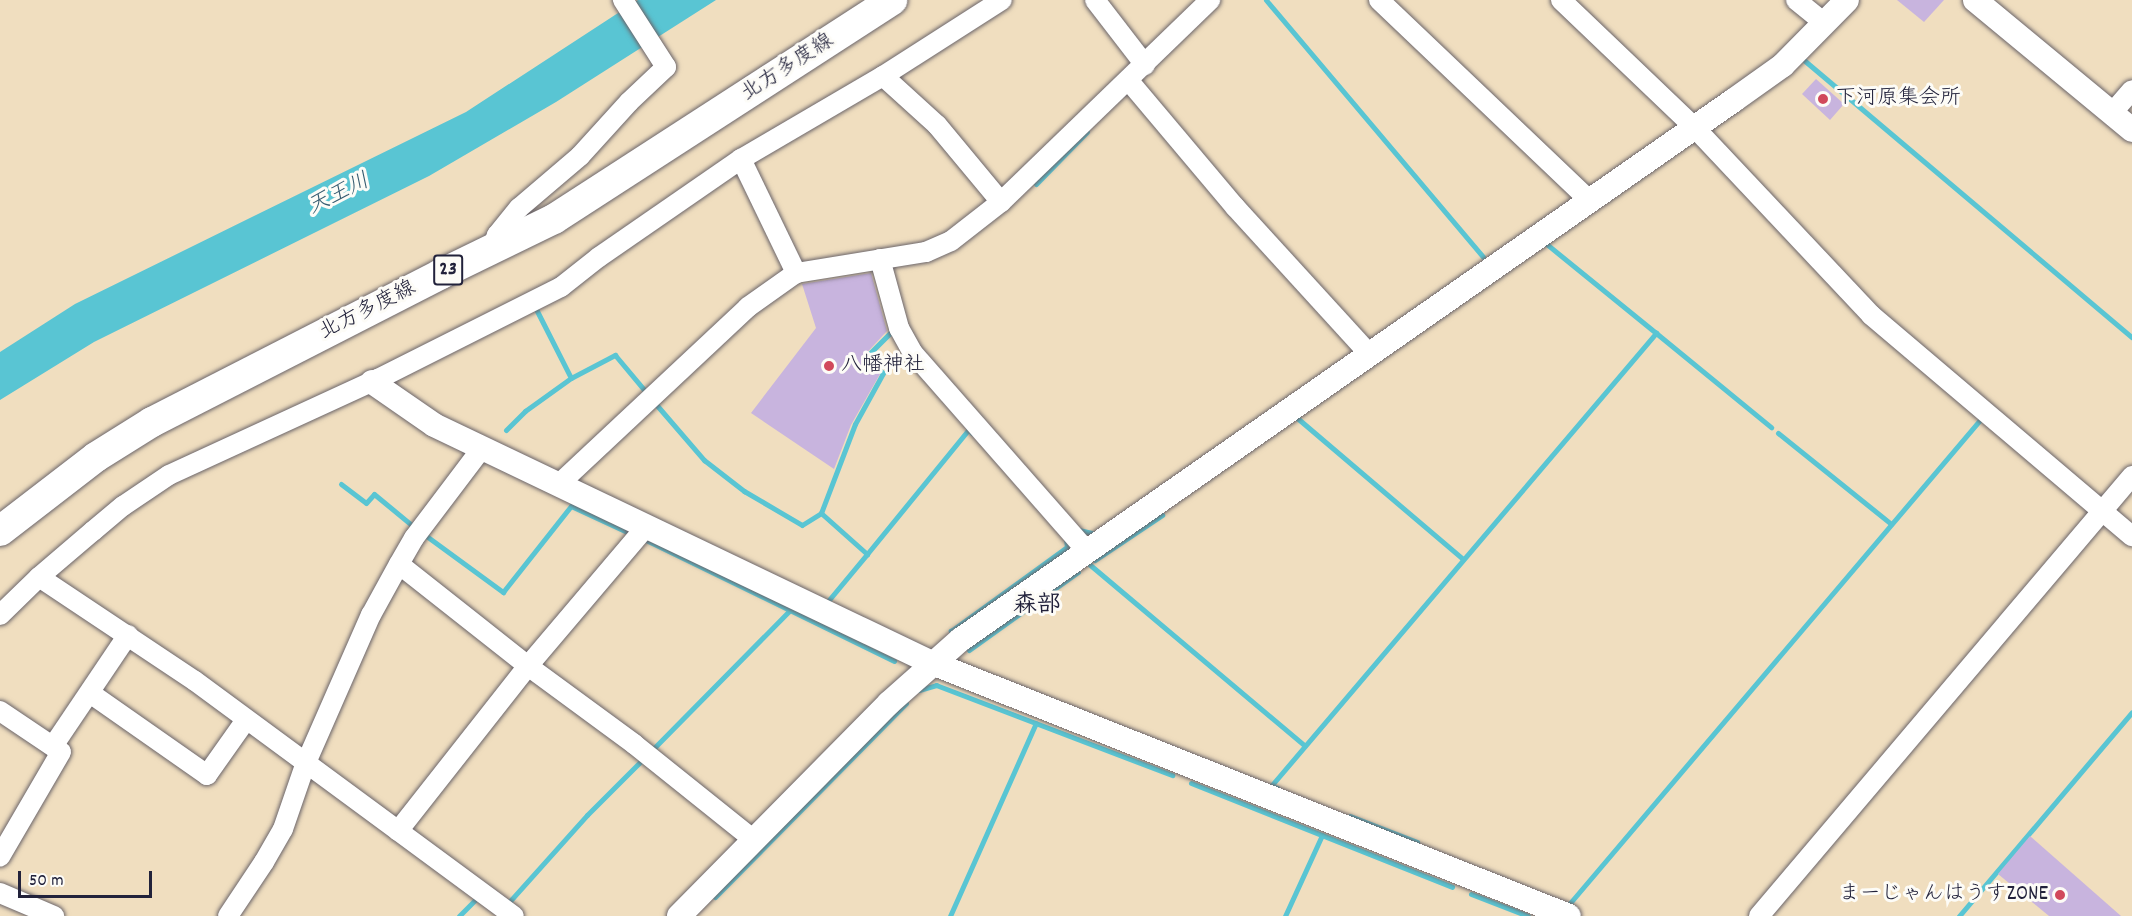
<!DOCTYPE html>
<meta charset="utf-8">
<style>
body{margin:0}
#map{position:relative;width:2132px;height:916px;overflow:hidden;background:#f0debf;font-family:Dekko,"Klee One",sans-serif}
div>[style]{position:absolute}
.water>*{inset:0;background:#59c5d3}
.stream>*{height:5px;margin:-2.5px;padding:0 2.5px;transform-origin:2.5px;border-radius:2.5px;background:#59c5d3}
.building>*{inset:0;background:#c8b4de}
.roads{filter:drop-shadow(0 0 2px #6a6469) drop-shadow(0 0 2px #6a6469)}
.minor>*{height:20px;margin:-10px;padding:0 10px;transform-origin:10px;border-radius:10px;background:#fff}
.tertiary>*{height:24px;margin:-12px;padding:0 12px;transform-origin:12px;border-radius:12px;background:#fff}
.primary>*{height:30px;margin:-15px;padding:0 15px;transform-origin:15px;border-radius:15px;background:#fff}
.dots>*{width:16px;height:16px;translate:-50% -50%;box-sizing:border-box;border:3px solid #fdfcf7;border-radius:50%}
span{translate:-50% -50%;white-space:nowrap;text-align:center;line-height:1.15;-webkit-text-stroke:6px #fdfcf7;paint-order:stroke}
.shield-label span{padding:2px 4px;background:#fdfcf7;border:2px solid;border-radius:4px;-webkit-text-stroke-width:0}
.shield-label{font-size:20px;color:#22223b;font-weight:700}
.street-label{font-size:21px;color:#22223b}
.poi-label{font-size:21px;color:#22223b}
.left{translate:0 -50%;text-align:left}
.right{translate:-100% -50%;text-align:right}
.water-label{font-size:22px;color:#355b70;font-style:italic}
.quarter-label{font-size:24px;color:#22223b;font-weight:700}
.scale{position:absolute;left:18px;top:871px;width:134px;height:27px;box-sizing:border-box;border:3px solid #22223b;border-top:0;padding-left:8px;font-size:18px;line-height:21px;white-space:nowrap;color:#22223b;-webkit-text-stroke:4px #fdfcf7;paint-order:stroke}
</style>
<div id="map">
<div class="water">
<div style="clip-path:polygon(638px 0,716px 0,556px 102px,429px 176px,94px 342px,0 400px,0 352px,75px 304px,466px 112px)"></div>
</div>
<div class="stream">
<div style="left:1266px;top:0;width:336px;rotate:49.8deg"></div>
<div style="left:1805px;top:61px;width:428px;rotate:40.2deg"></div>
<div style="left:1036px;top:184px;width:73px;rotate:-45.6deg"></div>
<div style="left:537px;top:311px;width:75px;rotate:63.1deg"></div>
<div style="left:1656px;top:333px;width:149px;rotate:39.3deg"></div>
<div style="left:654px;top:402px;width:77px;rotate:49.2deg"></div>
<div style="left:704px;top:460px;width:51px;rotate:37.8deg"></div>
<div style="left:744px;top:491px;width:67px;rotate:30.4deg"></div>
<div style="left:802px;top:525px;width:22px;rotate:-32deg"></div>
<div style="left:821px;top:513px;width:62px;rotate:41.7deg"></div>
<div style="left:867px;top:554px;width:161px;rotate:-50.8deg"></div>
<div style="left:969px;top:429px;width:5px;rotate:53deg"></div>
<div style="left:1296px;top:417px;width:219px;rotate:40.4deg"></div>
<div style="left:506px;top:430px;width:27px;rotate:-45deg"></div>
<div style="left:525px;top:411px;width:57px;rotate:-35.7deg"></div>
<div style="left:571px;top:378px;width:50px;rotate:-27.6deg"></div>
<div style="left:615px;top:355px;width:48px;rotate:50deg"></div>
<div style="left:1778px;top:433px;width:145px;rotate:38.8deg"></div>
<div style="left:341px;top:484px;width:31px;rotate:37deg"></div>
<div style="left:366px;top:503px;width:12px;rotate:-48deg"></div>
<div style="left:374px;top:494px;width:52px;rotate:39.5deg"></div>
<div style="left:821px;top:513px;width:95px;rotate:-69.1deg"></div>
<div style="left:855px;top:424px;width:58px;rotate:-61.2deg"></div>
<div style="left:883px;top:373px;width:23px;rotate:-140deg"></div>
<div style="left:865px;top:358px;width:38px;rotate:-45deg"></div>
<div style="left:1079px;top:530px;width:13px;rotate:13deg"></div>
<div style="left:425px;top:535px;width:97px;rotate:36.2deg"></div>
<div style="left:503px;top:592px;width:110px;rotate:-51.7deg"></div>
<div style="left:571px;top:506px;width:60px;rotate:24.8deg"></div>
<div style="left:646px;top:540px;width:276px;rotate:26deg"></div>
<div style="left:1095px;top:560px;width:81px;rotate:-33.9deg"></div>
<div style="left:1089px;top:564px;width:282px;rotate:40.1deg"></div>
<div style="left:828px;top:601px;width:61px;rotate:-50.3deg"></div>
<div style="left:953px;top:634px;width:4px;rotate:-124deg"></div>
<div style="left:951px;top:631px;width:143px;rotate:-35.9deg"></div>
<div style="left:1067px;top:547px;width:8px;rotate:-97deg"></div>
<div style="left:969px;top:650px;width:134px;rotate:-35.6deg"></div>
<div style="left:919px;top:690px;width:18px;rotate:-16deg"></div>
<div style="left:936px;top:685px;width:253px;rotate:20.9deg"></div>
<div style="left:651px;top:751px;width:197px;rotate:-45.4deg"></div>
<div style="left:1191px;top:783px;width:281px;rotate:21.7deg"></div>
<div style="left:1277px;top:788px;width:6px;rotate:-162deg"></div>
<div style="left:1271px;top:786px;width:595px;rotate:-49.64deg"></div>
<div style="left:1656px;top:333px;width:144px;rotate:-140.9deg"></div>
<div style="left:1544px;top:242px;width:2px;rotate:-27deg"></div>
<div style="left:1350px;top:816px;width:72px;rotate:21.2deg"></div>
<div style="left:1471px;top:894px;width:61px;rotate:21.1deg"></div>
<div style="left:715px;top:897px;width:272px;rotate:-45.4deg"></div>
<div style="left:509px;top:902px;width:117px;rotate:-48.1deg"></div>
<div style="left:587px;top:815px;width:81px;rotate:-45deg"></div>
<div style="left:1570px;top:903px;width:632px;rotate:-49.68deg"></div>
<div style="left:459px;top:916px;width:25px;rotate:-45deg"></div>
<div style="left:477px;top:898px;width:4px;rotate:34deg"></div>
<div style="left:950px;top:916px;width:211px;rotate:-66deg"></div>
<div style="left:1285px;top:916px;width:89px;rotate:-65.4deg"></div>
<div style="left:1959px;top:916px;width:267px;rotate:-49.7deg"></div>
</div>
<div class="building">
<div style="clip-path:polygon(1897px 0,1944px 0,1924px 22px)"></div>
<div style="clip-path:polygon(1816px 79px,1844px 104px,1830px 120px,1802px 94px)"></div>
<div style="clip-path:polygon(871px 273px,887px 331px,861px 359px,880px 374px,851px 425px,834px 469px,751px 413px,816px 328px,802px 284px)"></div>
<div style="clip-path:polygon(2030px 836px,2121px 916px,2049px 916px,1998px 874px)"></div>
</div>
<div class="roads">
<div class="minor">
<div style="left:1095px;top:0;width:82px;rotate:52.4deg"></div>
<div style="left:1379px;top:0;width:289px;rotate:43.6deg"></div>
<div style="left:1561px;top:0;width:185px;rotate:43.7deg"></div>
<div style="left:1695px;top:128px;width:257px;rotate:46.7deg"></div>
<div style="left:1871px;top:315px;width:342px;rotate:40.3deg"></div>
<div style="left:1796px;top:0;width:36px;rotate:39deg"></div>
<div style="left:883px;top:76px;width:73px;rotate:42.2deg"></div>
<div style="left:937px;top:125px;width:100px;rotate:50.3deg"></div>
<div style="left:1129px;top:81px;width:165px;rotate:49.9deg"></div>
<div style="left:1235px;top:207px;width:199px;rotate:47.6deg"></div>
<div style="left:2112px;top:113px;width:30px;rotate:-49deg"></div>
<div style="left:741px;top:159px;width:127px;rotate:64.2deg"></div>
<div style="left:492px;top:248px;width:14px;rotate:-69deg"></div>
<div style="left:497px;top:235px;width:35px;rotate:-51deg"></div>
<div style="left:519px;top:208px;width:80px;rotate:-40.4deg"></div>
<div style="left:580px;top:156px;width:73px;rotate:-47.8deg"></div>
<div style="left:629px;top:102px;width:51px;rotate:-43.4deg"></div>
<div style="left:666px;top:67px;width:80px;rotate:-122.7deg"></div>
<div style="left:880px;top:259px;width:72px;rotate:74.6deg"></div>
<div style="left:899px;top:328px;width:29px;rotate:61deg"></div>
<div style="left:913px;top:353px;width:265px;rotate:48.7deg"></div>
<div style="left:558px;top:485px;width:260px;rotate:-43.1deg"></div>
<div style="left:748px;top:307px;width:59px;rotate:-35.3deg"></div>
<div style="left:796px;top:273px;width:132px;rotate:-9.2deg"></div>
<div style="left:926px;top:252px;width:27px;rotate:-24deg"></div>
<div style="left:951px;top:241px;width:63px;rotate:-38deg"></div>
<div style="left:1001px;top:202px;width:291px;rotate:-44deg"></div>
<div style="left:645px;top:528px;width:181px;rotate:130.3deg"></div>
<div style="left:528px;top:666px;width:132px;rotate:36.3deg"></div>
<div style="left:634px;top:744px;width:154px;rotate:38.7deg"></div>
<div style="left:39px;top:577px;width:187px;rotate:33.7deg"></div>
<div style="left:195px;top:681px;width:396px;rotate:36.4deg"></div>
<div style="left:0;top:615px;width:54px;rotate:-44.3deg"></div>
<div style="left:39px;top:577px;width:71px;rotate:-40.4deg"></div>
<div style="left:93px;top:531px;width:39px;rotate:-40deg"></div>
<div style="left:123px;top:506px;width:55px;rotate:-34deg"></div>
<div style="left:169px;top:475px;width:230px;rotate:-24.7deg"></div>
<div style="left:378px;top:379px;width:205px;rotate:-26.7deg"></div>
<div style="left:561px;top:287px;width:48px;rotate:-38.3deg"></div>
<div style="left:599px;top:257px;width:173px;rotate:-34.6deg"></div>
<div style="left:741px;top:159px;width:164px;rotate:-30.3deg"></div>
<div style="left:883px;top:76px;width:141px;rotate:-32.6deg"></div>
<div style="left:90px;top:693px;width:143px;rotate:35deg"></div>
<div style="left:207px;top:775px;width:67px;rotate:-54.7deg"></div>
<div style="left:0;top:711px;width:73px;rotate:33.9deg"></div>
<div style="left:61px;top:752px;width:121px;rotate:120.2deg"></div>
<div style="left:53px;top:746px;width:134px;rotate:-56deg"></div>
<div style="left:398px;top:831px;width:210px;rotate:-51.8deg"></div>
<div style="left:528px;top:666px;width:164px;rotate:-141.7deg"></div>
<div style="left:0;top:893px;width:59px;rotate:23.1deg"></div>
<div style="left:228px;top:916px;width:65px;rotate:-56.3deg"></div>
<div style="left:264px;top:862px;width:38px;rotate:-60deg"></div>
<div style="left:283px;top:829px;width:68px;rotate:-71deg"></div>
<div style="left:305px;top:765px;width:164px;rotate:-66.3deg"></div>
<div style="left:371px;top:615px;width:58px;rotate:-61.2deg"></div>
<div style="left:399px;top:564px;width:30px;rotate:-60deg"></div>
<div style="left:414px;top:538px;width:113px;rotate:-52.9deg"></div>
<div style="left:1759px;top:916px;width:577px;rotate:-49.71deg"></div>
</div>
<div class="tertiary">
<div style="left:1975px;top:0;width:204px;rotate:39.6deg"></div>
<div style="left:372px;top:382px;width:75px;rotate:34.7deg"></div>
<div style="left:434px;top:425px;width:552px;rotate:25.54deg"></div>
<div style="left:932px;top:663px;width:685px;rotate:21.66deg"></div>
<div style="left:679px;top:916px;width:299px;rotate:-45.4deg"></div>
<div style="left:889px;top:703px;width:95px;rotate:-41.6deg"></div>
<div style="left:960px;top:640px;width:944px;rotate:-34.9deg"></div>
<div style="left:1734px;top:100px;width:60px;rotate:-35.5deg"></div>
<div style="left:1783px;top:65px;width:91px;rotate:-45.4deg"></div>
</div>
<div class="primary">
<div style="left:0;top:531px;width:121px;rotate:-37.6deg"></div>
<div style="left:96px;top:457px;width:66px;rotate:-32deg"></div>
<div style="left:152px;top:422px;width:325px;rotate:-27.1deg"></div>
<div style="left:441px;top:274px;width:126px;rotate:-26deg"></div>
<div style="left:554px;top:219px;width:403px;rotate:-32.9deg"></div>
</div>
</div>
<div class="dots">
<div style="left:1823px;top:99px;background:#d1495b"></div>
<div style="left:829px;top:366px;background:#d1495b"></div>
<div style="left:2060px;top:895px;background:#d1495b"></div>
</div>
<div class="shield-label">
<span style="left:448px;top:270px">23</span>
</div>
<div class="street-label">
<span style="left:788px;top:68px;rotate:-33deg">北方多度線</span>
<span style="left:368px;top:311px;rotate:-27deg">北方多度線</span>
</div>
<div class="poi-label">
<span class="left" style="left:1835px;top:99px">下河原集会所</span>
<span class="left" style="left:841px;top:366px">八幡神社</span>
<span class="right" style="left:2048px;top:895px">まーじゃんはうすZONE</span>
</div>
<div class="water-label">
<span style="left:339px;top:195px;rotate:-26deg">天王川</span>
</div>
<div class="quarter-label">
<span style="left:1037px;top:607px">森部</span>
</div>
<div class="scale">50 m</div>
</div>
